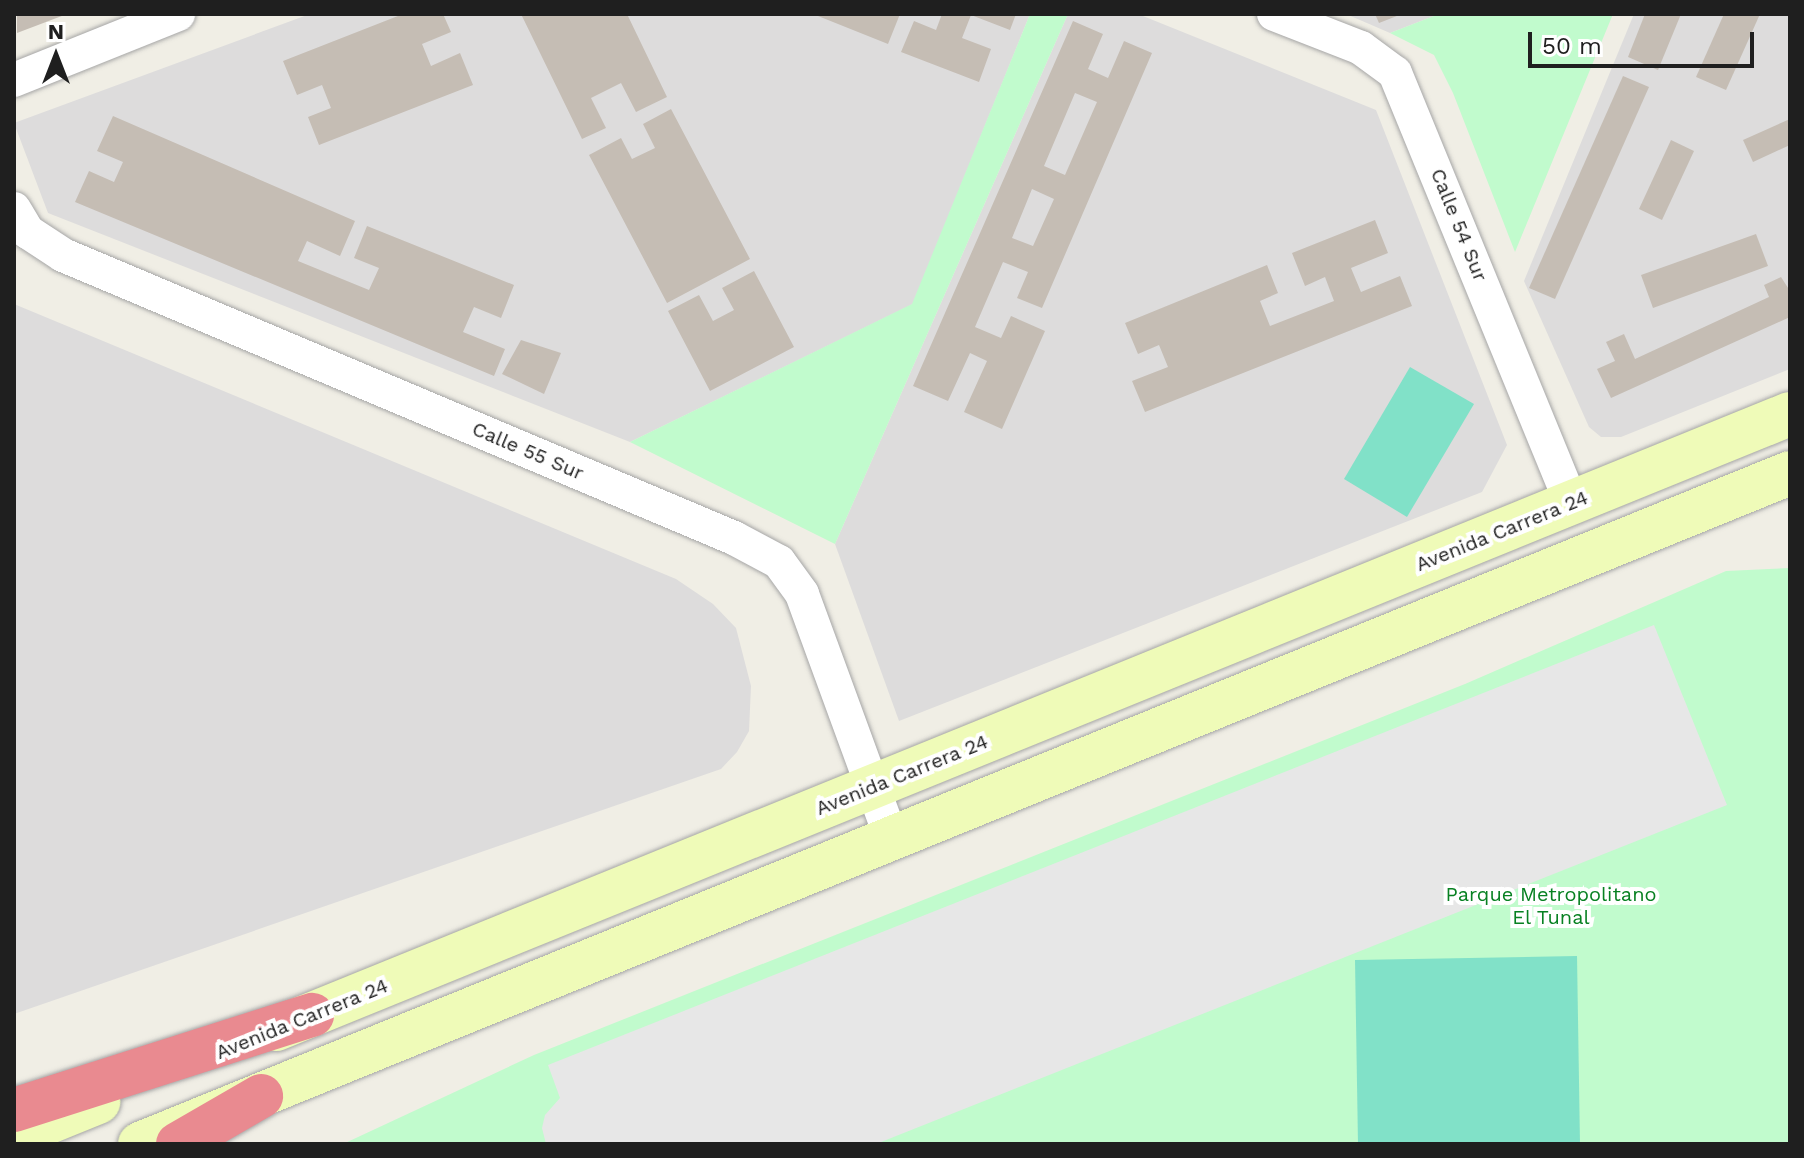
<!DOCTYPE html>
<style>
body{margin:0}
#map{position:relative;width:1804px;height:1158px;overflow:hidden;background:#f0eee5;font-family:"Work Sans",sans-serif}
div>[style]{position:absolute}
.residential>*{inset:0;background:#dddcdc}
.park>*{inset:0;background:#c1fbcd}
.pitch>*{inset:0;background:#81e1c8}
.parking>*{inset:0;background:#e7e7e7}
.building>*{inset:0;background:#c5bdb4}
.roads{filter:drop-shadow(0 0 2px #a6a6a6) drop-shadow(0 0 2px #a6a6a6)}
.street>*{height:34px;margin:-17px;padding:0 17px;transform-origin:17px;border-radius:17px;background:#fff}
.secondary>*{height:44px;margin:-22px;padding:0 22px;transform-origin:22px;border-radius:22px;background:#effbb8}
.highway>*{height:44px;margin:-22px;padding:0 22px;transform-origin:22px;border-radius:22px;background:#e98a90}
span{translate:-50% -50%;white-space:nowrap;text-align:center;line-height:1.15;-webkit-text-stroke:8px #fff;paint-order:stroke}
.street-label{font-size:20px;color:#1f1f1f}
.park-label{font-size:20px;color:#088122}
.frame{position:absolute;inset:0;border:16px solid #1f1f1f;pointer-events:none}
.north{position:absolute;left:16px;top:16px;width:80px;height:80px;-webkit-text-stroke:6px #fff;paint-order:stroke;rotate:0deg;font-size:22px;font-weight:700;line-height:32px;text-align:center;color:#1f1f1f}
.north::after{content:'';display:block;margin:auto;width:28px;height:36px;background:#1f1f1f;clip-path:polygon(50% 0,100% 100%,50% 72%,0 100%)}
.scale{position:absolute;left:1528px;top:32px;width:226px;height:36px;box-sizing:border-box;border:4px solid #1f1f1f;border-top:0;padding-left:10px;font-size:24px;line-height:28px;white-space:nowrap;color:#1f1f1f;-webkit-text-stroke:6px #fff;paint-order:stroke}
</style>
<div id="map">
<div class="residential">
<div style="clip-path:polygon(310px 14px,1030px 14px,913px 304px,630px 442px,48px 213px,14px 123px)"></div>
<div style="clip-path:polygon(1068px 14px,1138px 14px,1376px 110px,1507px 445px,1482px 492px,899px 721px,835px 544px)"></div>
<div style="clip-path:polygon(1346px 14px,1439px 14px,1390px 33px)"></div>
<div style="clip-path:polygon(1634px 14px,1790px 14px,1790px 369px,1621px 437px,1601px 437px,1589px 427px,1524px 281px)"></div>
<div style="clip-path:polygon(14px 304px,676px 579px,713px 604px,736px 628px,751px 686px,749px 731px,737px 752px,721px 769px,14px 1014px)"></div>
</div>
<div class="park">
<div style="clip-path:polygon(1030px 14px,1068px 14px,835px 544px,630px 442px,912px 304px)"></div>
<div style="clip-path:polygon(1439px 14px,1613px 14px,1515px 252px,1453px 93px,1434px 55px,1390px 33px)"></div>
<div style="clip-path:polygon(1790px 568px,1790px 1144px,343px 1144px,534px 1055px,1465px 684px,1726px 571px)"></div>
</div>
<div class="pitch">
<div style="clip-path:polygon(1410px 367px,1474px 404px,1407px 517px,1344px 479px)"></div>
<div style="clip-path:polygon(1577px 956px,1580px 1144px,1358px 1144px,1355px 960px)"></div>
</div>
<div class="parking">
<div style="clip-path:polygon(1654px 625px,1727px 805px,876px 1144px,546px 1144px,542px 1128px,545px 1115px,560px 1098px,548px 1065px)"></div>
</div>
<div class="building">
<div style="clip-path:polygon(17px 14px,67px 14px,17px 33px)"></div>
<div style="clip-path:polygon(403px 14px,443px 14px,451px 32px,422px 44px,431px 66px,460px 53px,473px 85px,319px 145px,308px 117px,331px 108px,322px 85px,297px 95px,283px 61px)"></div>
<div style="clip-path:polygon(521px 14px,627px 14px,667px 97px,636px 112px,621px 83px,591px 98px,606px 128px,582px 139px)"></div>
<div style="clip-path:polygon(813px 14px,900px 14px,888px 44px)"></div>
<div style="clip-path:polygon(942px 14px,1016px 14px,1010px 30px,971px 15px,962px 38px,991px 49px,979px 82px,901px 52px,914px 21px,936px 30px)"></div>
<div style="clip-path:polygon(1375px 14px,1402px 14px,1379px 23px)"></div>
<div style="clip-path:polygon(1645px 14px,1681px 14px,1658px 70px,1628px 57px)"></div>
<div style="clip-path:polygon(1724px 14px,1760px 14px,1726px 90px,1696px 77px)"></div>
<div style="clip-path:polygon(evenodd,1073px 21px,1103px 34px,1088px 69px,1108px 78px,1124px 41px,1152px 53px,1042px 308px,1017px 298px,1028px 272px,1003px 262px,975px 327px,1001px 338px,1011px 316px,1045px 331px,1002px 429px,964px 412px,987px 361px,970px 353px,948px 401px,913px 386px,1073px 21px,1075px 93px,1097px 102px,1065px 175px,1044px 166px,1075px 93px,1073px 21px,1032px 189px,1054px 199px,1033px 246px,1012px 238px,1032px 189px)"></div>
<div style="clip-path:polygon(1623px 76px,1649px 87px,1555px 299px,1529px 288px)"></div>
<div style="clip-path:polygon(671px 109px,750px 259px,667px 303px,589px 155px,621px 138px,632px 159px,655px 148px,643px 124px)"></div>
<div style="clip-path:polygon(113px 116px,355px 221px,340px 256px,307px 241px,298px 261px,369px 290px,379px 268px,354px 258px,367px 226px,514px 285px,501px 318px,474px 307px,463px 332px,505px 349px,494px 376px,75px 202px,89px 171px,114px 182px,123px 162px,97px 151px)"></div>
<div style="clip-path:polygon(1790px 119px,1790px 145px,1753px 162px,1743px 140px)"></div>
<div style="clip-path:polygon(1671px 140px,1694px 151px,1662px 220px,1639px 209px)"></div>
<div style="clip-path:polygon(1375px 220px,1388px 253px,1351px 268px,1361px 292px,1400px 276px,1412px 306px,1145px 412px,1132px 381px,1168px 367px,1159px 345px,1138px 354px,1125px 323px,1267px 265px,1278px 293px,1260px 301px,1270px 326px,1334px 301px,1325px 277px,1305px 286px,1292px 253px)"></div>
<div style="clip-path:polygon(1756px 234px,1768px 266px,1653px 308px,1641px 275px)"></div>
<div style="clip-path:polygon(754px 271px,794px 347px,710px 391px,668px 311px,699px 295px,713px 321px,734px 310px,722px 288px)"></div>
<div style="clip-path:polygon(1781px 277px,1790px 291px,1790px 317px,1611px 398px,1597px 369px,1615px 361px,1606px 342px,1624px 334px,1635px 359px,1769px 297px,1764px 285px)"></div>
<div style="clip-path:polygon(521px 340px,561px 353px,544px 394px,502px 374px)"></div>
</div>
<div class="roads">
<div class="street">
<div style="left:1274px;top:14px;width:93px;rotate:21.3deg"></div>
<div style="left:1361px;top:48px;width:42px;rotate:36.3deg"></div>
<div style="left:1395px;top:73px;width:465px;rotate:67.7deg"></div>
<div style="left:14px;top:80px;width:177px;rotate:-21.9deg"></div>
<div style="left:14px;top:209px;width:27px;rotate:59deg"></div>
<div style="left:28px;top:232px;width:42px;rotate:33.3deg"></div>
<div style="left:63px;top:255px;width:728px;rotate:22.87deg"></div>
<div style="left:734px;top:538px;width:51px;rotate:28.1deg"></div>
<div style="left:779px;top:562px;width:39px;rotate:54deg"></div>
<div style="left:802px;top:594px;width:259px;rotate:69.9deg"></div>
</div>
<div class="secondary">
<div style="left:276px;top:1029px;width:1634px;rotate:-22.11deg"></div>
<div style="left:14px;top:1136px;width:91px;rotate:-22deg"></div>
<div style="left:140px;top:1144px;width:1781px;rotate:-22.13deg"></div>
</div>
<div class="highway">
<div style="left:14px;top:1110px;width:313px;rotate:-17.7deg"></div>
<div style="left:178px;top:1144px;width:96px;rotate:-30deg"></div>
</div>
</div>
<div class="street-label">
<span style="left:1459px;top:225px;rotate:68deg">Calle 54 Sur</span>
<span style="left:528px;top:451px;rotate:23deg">Calle 55 Sur</span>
<span style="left:1502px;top:531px;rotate:-22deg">Avenida Carrera 24</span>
<span style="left:902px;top:775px;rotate:-22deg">Avenida Carrera 24</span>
<span style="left:302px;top:1019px;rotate:-22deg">Avenida Carrera 24</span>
</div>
<div class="park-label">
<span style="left:1551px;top:906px">Parque Metropolitano<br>El Tunal</span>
</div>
<div class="frame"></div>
<div class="north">N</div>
<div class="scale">50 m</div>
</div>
